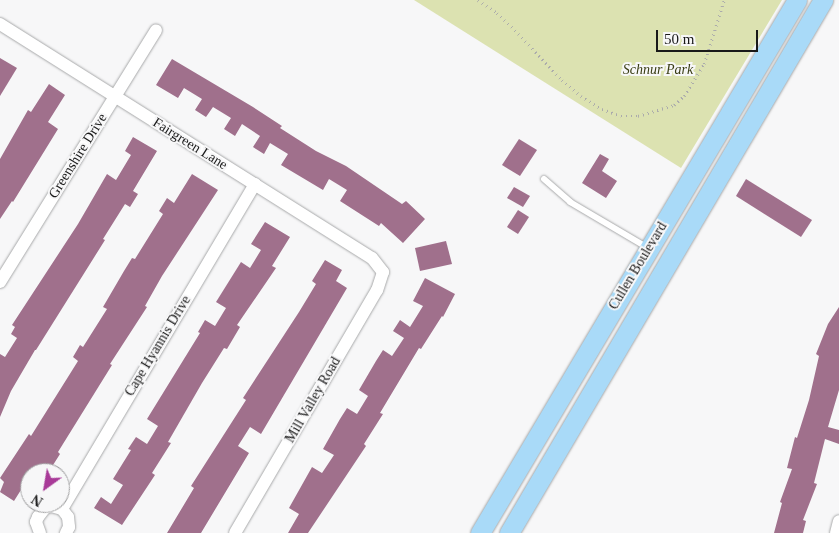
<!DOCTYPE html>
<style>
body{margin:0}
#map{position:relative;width:839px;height:533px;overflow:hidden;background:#f7f7f8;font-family:Georgia,serif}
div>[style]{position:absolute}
.green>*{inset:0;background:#dce2b1}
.building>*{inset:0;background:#a0708c}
.path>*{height:2.5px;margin-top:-1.25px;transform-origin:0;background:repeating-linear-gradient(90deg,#ababab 0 1px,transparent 0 5px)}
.roads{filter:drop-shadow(0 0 1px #a8a9aa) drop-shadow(0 0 1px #a8a9aa)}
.service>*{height:6px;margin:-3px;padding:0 3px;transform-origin:3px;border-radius:3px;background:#fff}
.minor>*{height:12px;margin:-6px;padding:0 6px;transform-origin:6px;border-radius:6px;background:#fff}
.primary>*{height:19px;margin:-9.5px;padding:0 9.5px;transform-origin:9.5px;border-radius:9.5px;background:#a9daf8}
span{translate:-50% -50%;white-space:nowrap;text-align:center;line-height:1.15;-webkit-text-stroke:4px #f7f7f8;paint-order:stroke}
.park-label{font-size:14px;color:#393c13;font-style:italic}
.street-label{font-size:14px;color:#191919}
.north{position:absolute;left:20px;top:463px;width:50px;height:50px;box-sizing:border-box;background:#f7f7f8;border:1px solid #9e9e9f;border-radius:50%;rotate:212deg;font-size:14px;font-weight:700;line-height:20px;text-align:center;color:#191919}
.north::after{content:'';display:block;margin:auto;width:18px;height:22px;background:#a83a98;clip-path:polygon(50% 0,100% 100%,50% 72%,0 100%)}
.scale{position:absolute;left:656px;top:30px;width:102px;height:22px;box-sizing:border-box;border:2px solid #191919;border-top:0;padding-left:6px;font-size:15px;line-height:18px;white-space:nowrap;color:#191919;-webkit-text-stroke:4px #f7f7f8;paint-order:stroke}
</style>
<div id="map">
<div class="green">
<div style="clip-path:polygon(414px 0,782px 0,681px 168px)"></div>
</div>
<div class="building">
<div style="clip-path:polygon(0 58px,17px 68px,0 96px)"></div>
<div style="clip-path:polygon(172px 59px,253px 107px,282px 126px,280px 128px,316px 151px,346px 166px,402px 204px,406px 201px,425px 219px,403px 243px,381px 223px,379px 226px,340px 201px,347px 190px,329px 179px,323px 190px,281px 165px,288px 154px,270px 143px,264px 154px,253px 147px,260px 136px,242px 124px,235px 136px,224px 129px,231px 118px,213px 107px,206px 117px,195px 110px,202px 99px,184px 88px,178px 98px,156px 85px)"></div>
<div style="clip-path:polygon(49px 84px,65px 95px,48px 122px,58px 129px,13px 202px,12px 201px,0 219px,0 159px,28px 110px,31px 112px)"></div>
<div style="clip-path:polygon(133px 137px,157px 151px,133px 191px,138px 194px,130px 207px,125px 204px,103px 239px,105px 240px,36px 350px,35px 350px,11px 391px,0 417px,0 354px,5px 357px,17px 338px,11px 334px,15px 327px,12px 325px,78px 224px,107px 174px,116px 180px,131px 155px,125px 151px)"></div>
<div style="clip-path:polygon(519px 139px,537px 150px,520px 176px,502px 165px)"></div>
<div style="clip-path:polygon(600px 154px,609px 159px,602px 171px,617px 181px,606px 198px,582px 183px)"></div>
<div style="clip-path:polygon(192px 174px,218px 190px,162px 276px,145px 306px,147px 307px,110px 364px,112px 365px,58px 452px,60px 454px,48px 473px,36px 466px,14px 501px,0 492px,4px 482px,0 478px,29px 434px,31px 436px,78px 361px,73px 357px,80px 345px,83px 347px,107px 309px,103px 307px,124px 271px,132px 258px,135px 259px,163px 214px,159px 211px,167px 198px,174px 203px)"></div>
<div style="clip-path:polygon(746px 179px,812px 220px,801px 237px,736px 196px)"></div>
<div style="clip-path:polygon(514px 187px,530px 196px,523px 207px,507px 198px)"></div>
<div style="clip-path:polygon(518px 210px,529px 217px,518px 234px,507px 227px)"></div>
<div style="clip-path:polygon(265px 222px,290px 237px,272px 266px,276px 268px,237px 325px,240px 327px,227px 349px,224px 348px,202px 383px,168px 442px,171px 443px,152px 473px,155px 475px,122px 525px,94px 508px,101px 497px,111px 504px,123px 485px,113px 479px,131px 450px,128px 449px,136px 437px,147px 444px,158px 426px,147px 419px,200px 333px,198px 332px,205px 320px,215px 326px,226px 308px,216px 302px,241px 262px,250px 268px,261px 250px,251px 244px)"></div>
<div style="clip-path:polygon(446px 241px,452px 264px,420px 271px,415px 248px)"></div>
<div style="clip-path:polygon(325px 260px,342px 270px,336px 281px,347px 288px,261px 434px,250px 427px,238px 446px,249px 453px,201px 533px,167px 533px,194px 488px,191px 486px,246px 400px,243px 398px,299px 312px,316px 284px,312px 281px)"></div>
<div style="clip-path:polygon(425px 278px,455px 294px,443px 317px,442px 316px,421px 349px,419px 348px,380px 413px,383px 414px,364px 444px,366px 446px,308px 533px,288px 533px,299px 514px,289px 508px,312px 467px,322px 473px,334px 455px,323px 449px,340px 419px,347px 408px,357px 414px,368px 396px,359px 390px,376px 361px,383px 350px,392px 356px,404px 338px,393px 331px,400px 320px,410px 327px,423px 306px,413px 301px)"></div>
<div style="clip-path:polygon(839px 307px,839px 390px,828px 427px,839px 430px,839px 444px,825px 439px,814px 483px,817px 484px,803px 520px,806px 521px,803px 533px,774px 533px,782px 503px,780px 502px,792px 469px,787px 468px,795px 437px,797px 438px,809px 400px,819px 356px,816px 354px,828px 324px)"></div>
</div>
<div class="path">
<div style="left:478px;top:0;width:23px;rotate:34deg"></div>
<div style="left:497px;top:13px;width:25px;rotate:43deg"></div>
<div style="left:515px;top:30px;width:69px;rotate:46.8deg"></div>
<div style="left:562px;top:80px;width:25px;rotate:40deg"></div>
<div style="left:581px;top:96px;width:25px;rotate:32deg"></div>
<div style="left:602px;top:109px;width:20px;rotate:20deg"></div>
<div style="left:621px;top:116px;width:17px"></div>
<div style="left:638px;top:116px;width:38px;rotate:-17deg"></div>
<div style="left:674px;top:105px;width:13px;rotate:-42deg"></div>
<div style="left:684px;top:96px;width:38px;rotate:-58deg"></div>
<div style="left:704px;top:64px;width:67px;rotate:-72.6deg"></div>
</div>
<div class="roads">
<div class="service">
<div style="left:544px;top:179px;width:35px;rotate:41deg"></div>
<div style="left:570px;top:202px;width:91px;rotate:30.5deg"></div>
</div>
<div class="minor">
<div style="left:0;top:24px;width:439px;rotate:32.2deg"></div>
<div style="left:372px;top:258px;width:18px;rotate:52deg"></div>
<div style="left:383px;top:272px;width:19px;rotate:108deg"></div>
<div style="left:377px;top:290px;width:281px;rotate:120.3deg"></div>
<div style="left:0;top:282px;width:296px;rotate:-58.2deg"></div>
<div style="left:62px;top:509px;width:378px;rotate:-59.3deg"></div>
<div style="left:40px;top:533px;width:12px;rotate:-110deg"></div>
<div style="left:36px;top:522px;width:5px;rotate:-68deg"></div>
<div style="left:38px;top:517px;width:11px;rotate:-52deg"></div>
<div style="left:45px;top:508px;width:6px;rotate:-18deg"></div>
<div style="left:51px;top:506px;width:11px;rotate:15deg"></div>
<div style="left:62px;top:509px;width:10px;rotate:53deg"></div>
<div style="left:68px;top:517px;width:10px;rotate:84deg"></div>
<div style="left:69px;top:527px;width:7px;rotate:117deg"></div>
<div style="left:836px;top:533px;width:12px;rotate:-76deg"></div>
</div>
<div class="primary">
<div style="left:480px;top:533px;width:620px;rotate:-59.26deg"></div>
<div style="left:509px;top:533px;width:619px;rotate:-59.5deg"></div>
</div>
</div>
<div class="park-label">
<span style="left:658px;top:70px">Schnur Park</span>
</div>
<div class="street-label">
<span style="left:190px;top:144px;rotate:32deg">Fairgreen Lane</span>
<span style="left:78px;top:156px;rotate:-58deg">Greenshire Drive</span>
<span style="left:638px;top:266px;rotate:-59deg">Cullen Boulevard</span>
<span style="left:158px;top:346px;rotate:-59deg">Cape Hyannis Drive</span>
<span style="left:313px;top:400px;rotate:-60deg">Mill Valley Road</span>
</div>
<div class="north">N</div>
<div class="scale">50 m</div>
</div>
